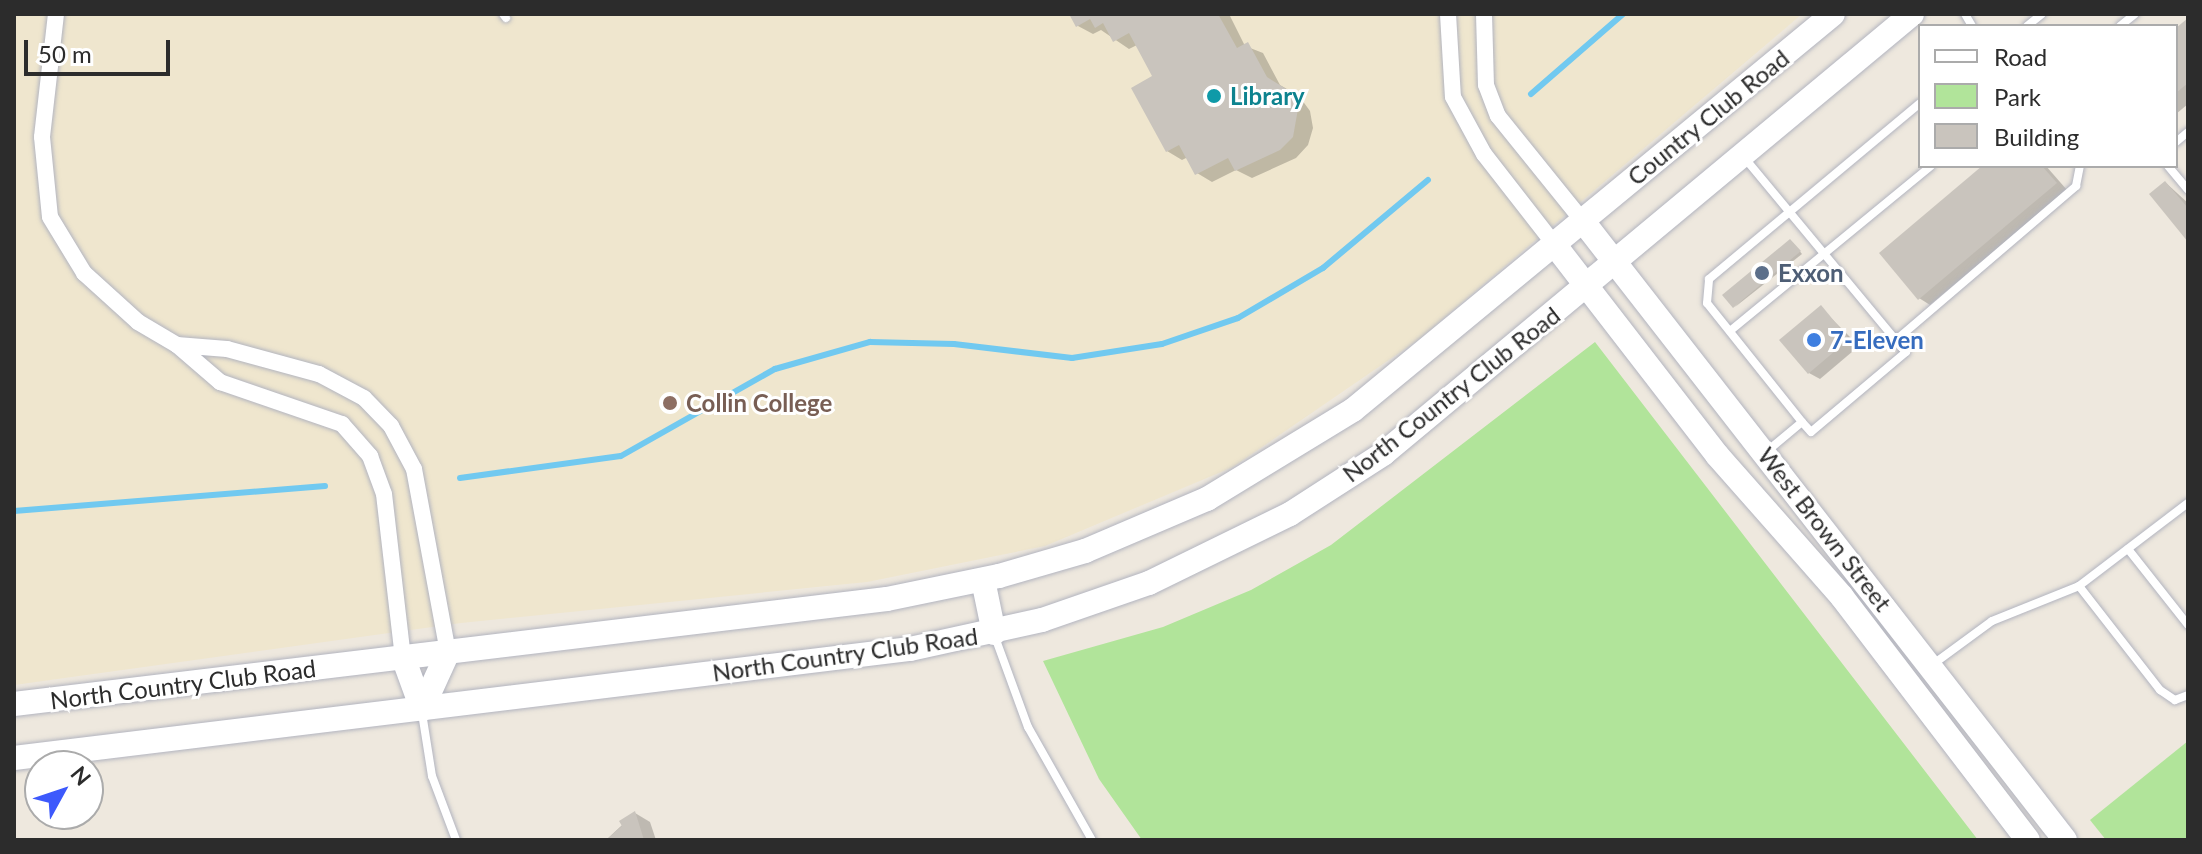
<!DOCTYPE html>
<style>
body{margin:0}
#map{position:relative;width:2202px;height:854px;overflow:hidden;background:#eee8de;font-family:Lato,sans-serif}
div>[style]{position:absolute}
.education>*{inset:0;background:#efe6ce}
.green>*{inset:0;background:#b1e49a}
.shadow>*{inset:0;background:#0003}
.stream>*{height:6px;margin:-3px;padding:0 3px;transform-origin:3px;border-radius:3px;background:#71c9f0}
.building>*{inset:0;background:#c9c4bd}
.roads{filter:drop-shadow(0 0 2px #b2b4bf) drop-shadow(0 0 2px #b2b4bf)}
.lane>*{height:8px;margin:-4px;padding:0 4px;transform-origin:4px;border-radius:4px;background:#fff}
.street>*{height:16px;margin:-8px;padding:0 8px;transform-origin:8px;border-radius:8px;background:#fff}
.secondary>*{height:24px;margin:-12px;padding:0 12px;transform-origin:12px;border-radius:12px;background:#fff}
.dots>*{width:22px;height:22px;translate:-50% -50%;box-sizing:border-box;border:4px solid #fff;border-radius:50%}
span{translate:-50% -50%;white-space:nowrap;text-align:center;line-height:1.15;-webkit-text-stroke:6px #fff;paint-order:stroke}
.culture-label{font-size:24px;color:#0d838f;font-weight:700}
.left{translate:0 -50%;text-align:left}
.street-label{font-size:24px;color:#2c2c2c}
.service-label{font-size:24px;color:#4e5e75;font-weight:700}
.shop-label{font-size:24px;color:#366cbe;font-weight:700}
.education-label{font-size:24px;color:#785e54;font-weight:700}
.frame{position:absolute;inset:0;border:16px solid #2c2c2c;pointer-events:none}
.legend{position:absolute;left:1918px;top:24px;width:260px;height:144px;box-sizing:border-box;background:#fff;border:2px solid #ababab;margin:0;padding:10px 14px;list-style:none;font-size:24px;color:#2c2c2c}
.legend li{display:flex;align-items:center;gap:16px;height:40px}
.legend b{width:40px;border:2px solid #ababab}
.north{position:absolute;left:24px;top:750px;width:80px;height:80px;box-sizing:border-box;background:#fff;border:2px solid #ababab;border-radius:50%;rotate:50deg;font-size:22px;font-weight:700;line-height:32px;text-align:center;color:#2c2c2c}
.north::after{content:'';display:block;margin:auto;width:28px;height:36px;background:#3d59fc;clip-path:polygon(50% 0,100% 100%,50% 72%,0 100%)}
.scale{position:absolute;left:24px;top:40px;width:146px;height:36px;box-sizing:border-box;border:4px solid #2c2c2c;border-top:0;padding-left:10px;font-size:24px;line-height:28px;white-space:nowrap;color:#2c2c2c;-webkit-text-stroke:6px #fff;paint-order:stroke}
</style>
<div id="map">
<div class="education">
<div style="clip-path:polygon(14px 14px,1802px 14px,1418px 340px,1233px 467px,1045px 546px,867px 582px,461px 623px,14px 685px)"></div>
</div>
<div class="green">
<div style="clip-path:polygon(1595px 342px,1978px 840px,1142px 840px,1099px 779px,1043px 661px,1163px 627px,1251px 590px,1331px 545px)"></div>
<div style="clip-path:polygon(2188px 741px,2188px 840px,2106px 840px,2090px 820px)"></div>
</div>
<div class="shadow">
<div style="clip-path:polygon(1072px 14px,1229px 14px,1245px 46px,1263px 53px,1280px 85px,1299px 96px,1310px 111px,1313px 128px,1308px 145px,1296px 158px,1252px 178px,1236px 170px,1212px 182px,1197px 173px,1188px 157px,1182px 160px,1167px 151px,1154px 77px,1137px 45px,1129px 49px,1101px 30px,1093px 34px,1078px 26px)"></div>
<div style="clip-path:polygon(2188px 21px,2188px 104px,2176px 114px,2176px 31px)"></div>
<div style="clip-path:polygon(1985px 166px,2046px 166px,2067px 190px,1930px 305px,1919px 298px)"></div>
<div style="clip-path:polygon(2166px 183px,2188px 203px,2188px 238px)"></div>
<div style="clip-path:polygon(1793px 243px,1802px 254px,1735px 307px)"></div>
<div style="clip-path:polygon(1821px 308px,1859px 346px,1820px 379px,1809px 373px)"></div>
<div style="clip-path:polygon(635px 813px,650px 822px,656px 840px,606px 840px)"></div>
</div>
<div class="stream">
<div style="left:1531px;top:94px;width:122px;rotate:-41deg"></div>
<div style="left:460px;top:478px;width:162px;rotate:-7.8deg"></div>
<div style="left:621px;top:456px;width:177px;rotate:-29.5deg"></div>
<div style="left:775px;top:369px;width:99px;rotate:-15.9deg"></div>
<div style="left:870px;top:342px;width:84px;rotate:1.4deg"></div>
<div style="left:954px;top:344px;width:119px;rotate:6.8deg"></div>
<div style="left:1072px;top:358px;width:91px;rotate:-8.8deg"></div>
<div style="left:1162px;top:344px;width:80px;rotate:-18.9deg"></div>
<div style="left:1238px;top:318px;width:99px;rotate:-30.5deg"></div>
<div style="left:1323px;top:268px;width:137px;rotate:-40deg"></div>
<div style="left:14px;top:511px;width:312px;rotate:-4.6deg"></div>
</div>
<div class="building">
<div style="clip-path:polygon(1069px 14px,1218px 14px,1237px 48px,1248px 42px,1267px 77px,1291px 92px,1298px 109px,1293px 137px,1280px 150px,1235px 171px,1228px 158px,1195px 175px,1179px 145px,1166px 152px,1131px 88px,1152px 76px,1129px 33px,1113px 42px,1103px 23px,1095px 28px,1090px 19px,1076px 27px)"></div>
<div style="clip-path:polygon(2188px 18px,2188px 83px,2176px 93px,2176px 28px)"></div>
<div style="clip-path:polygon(1982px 166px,2042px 166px,2057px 183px,1918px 300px,1879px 253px)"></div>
<div style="clip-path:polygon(2165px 181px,2188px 208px,2188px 242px,2149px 194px)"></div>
<div style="clip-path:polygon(1790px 239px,1801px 251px,1733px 308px,1722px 295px)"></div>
<div style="clip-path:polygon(1821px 305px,1849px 339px,1808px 374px,1779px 340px)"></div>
<div style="clip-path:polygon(635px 811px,644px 840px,606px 840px,622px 826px,619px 821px)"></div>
</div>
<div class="roads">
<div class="lane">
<div style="left:503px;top:14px;width:5px;rotate:53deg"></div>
<div style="left:1965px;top:14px;width:14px;rotate:60deg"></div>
<div style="left:2027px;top:26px;width:19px;rotate:-39deg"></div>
<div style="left:2120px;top:26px;width:19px;rotate:-39deg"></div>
<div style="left:2176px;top:142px;width:16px;rotate:-40deg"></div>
<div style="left:1743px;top:156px;width:255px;rotate:50.3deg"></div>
<div style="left:1906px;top:352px;width:124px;rotate:139.9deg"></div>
<div style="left:1811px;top:432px;width:13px;rotate:-132deg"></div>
<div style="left:1802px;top:422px;width:47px;rotate:140.2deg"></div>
<div style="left:2168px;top:166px;width:31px;rotate:50deg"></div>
<div style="left:1730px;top:331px;width:260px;rotate:-39.4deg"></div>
<div style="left:1896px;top:340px;width:237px;rotate:-40.5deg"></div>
<div style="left:2076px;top:186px;width:20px;rotate:-79deg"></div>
<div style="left:1802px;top:422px;width:152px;rotate:-128.6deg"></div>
<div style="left:1707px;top:303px;width:24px;rotate:-85deg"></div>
<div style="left:1709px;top:279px;width:275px;rotate:-39.8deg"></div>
<div style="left:2128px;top:549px;width:97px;rotate:51.7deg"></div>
<div style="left:2079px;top:586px;width:132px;rotate:52.1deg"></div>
<div style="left:2160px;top:690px;width:18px;rotate:34deg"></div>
<div style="left:2175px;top:700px;width:14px;rotate:-21deg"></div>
<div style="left:995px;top:637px;width:96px;rotate:69.9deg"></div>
<div style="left:1028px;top:727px;width:130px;rotate:60.5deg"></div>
<div style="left:1932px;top:665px;width:74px;rotate:-36.3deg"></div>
<div style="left:1992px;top:621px;width:94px;rotate:-21.9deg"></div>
<div style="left:2079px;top:586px;width:137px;rotate:-37.3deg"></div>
<div style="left:422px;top:713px;width:64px;rotate:81deg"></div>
<div style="left:432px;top:776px;width:68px;rotate:69.4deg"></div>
</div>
<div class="street">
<div style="left:56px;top:14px;width:124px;rotate:96.5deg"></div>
<div style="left:42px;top:137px;width:80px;rotate:84.3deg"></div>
<div style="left:50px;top:217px;width:66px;rotate:58.7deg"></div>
<div style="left:84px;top:273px;width:73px;rotate:42.2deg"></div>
<div style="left:138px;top:322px;width:45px;rotate:30.5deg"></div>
<div style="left:177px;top:345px;width:57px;rotate:40.7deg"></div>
<div style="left:220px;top:382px;width:129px;rotate:19deg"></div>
<div style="left:342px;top:424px;width:43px;rotate:48.8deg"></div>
<div style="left:370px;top:456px;width:40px;rotate:69.8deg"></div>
<div style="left:384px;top:494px;width:164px;rotate:83.4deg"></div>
<div style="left:1448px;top:14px;width:83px;rotate:86.6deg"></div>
<div style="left:1453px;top:97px;width:65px;rotate:61.5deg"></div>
<div style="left:1484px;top:154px;width:114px;rotate:52.1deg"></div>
<div style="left:1484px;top:14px;width:71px;rotate:88.4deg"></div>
<div style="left:1486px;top:85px;width:33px;rotate:69deg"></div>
<div style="left:1498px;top:116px;width:134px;rotate:51.1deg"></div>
<div style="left:177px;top:345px;width:50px;rotate:4.6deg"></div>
<div style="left:227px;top:349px;width:95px;rotate:15.2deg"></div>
<div style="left:319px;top:374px;width:51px;rotate:28.1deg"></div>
<div style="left:364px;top:398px;width:39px;rotate:46deg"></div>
<div style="left:391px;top:426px;width:49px;rotate:61.9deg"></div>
<div style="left:414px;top:469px;width:186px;rotate:79.5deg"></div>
</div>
<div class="secondary">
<div style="left:1582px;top:220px;width:786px;rotate:52.08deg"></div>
<div style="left:1554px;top:244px;width:267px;rotate:52.3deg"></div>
<div style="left:1717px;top:455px;width:189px;rotate:48.6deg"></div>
<div style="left:1842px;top:597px;width:306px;rotate:52.6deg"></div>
<div style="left:983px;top:580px;width:54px;rotate:78.3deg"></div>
<div style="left:403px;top:657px;width:55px;rotate:69.9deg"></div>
<div style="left:14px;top:704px;width:879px;rotate:-6.86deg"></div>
<div style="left:887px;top:599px;width:114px;rotate:-11.6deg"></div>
<div style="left:999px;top:576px;width:90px;rotate:-16.2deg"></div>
<div style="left:1085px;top:551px;width:133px;rotate:-23.1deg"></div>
<div style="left:1207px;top:499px;width:171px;rotate:-31.4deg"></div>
<div style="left:1353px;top:410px;width:622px;rotate:-39.52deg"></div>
<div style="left:422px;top:709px;width:63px;rotate:-65.5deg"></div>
<div style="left:14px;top:758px;width:903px;rotate:-6.94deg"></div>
<div style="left:910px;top:649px;width:135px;rotate:-12.4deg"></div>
<div style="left:1042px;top:620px;width:113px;rotate:-19.1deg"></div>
<div style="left:1149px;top:583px;width:157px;rotate:-26.1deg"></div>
<div style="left:1290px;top:514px;width:111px;rotate:-32.8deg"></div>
<div style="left:1383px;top:454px;width:688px;rotate:-39.75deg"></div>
</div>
</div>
<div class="dots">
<div style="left:1214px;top:96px;background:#0f9aa8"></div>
<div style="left:1762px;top:273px;background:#5c6f8a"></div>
<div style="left:1814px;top:340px;background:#3f7fe0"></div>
<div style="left:670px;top:403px;background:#8d6e63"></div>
</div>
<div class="culture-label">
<span class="left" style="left:1230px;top:96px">Library</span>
</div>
<div class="street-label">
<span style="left:1708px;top:117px;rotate:-39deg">Country Club Road</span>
<span style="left:1451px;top:394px;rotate:-38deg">North Country Club Road</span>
<span style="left:1825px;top:529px;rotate:52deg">West Brown Street</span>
<span style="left:845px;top:654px;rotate:-8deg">North Country Club Road</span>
<span style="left:183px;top:684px;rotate:-7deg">North Country Club Road</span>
</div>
<div class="service-label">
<span class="left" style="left:1778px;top:273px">Exxon</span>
</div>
<div class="shop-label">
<span class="left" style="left:1830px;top:340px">7-Eleven</span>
</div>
<div class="education-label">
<span class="left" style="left:686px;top:403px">Collin College</span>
</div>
<div class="frame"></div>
<ul class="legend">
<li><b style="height:10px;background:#fff"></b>Road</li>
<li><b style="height:22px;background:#b1e49a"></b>Park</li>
<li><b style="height:22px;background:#c9c4bd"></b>Building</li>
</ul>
<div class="north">N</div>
<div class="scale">50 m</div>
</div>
